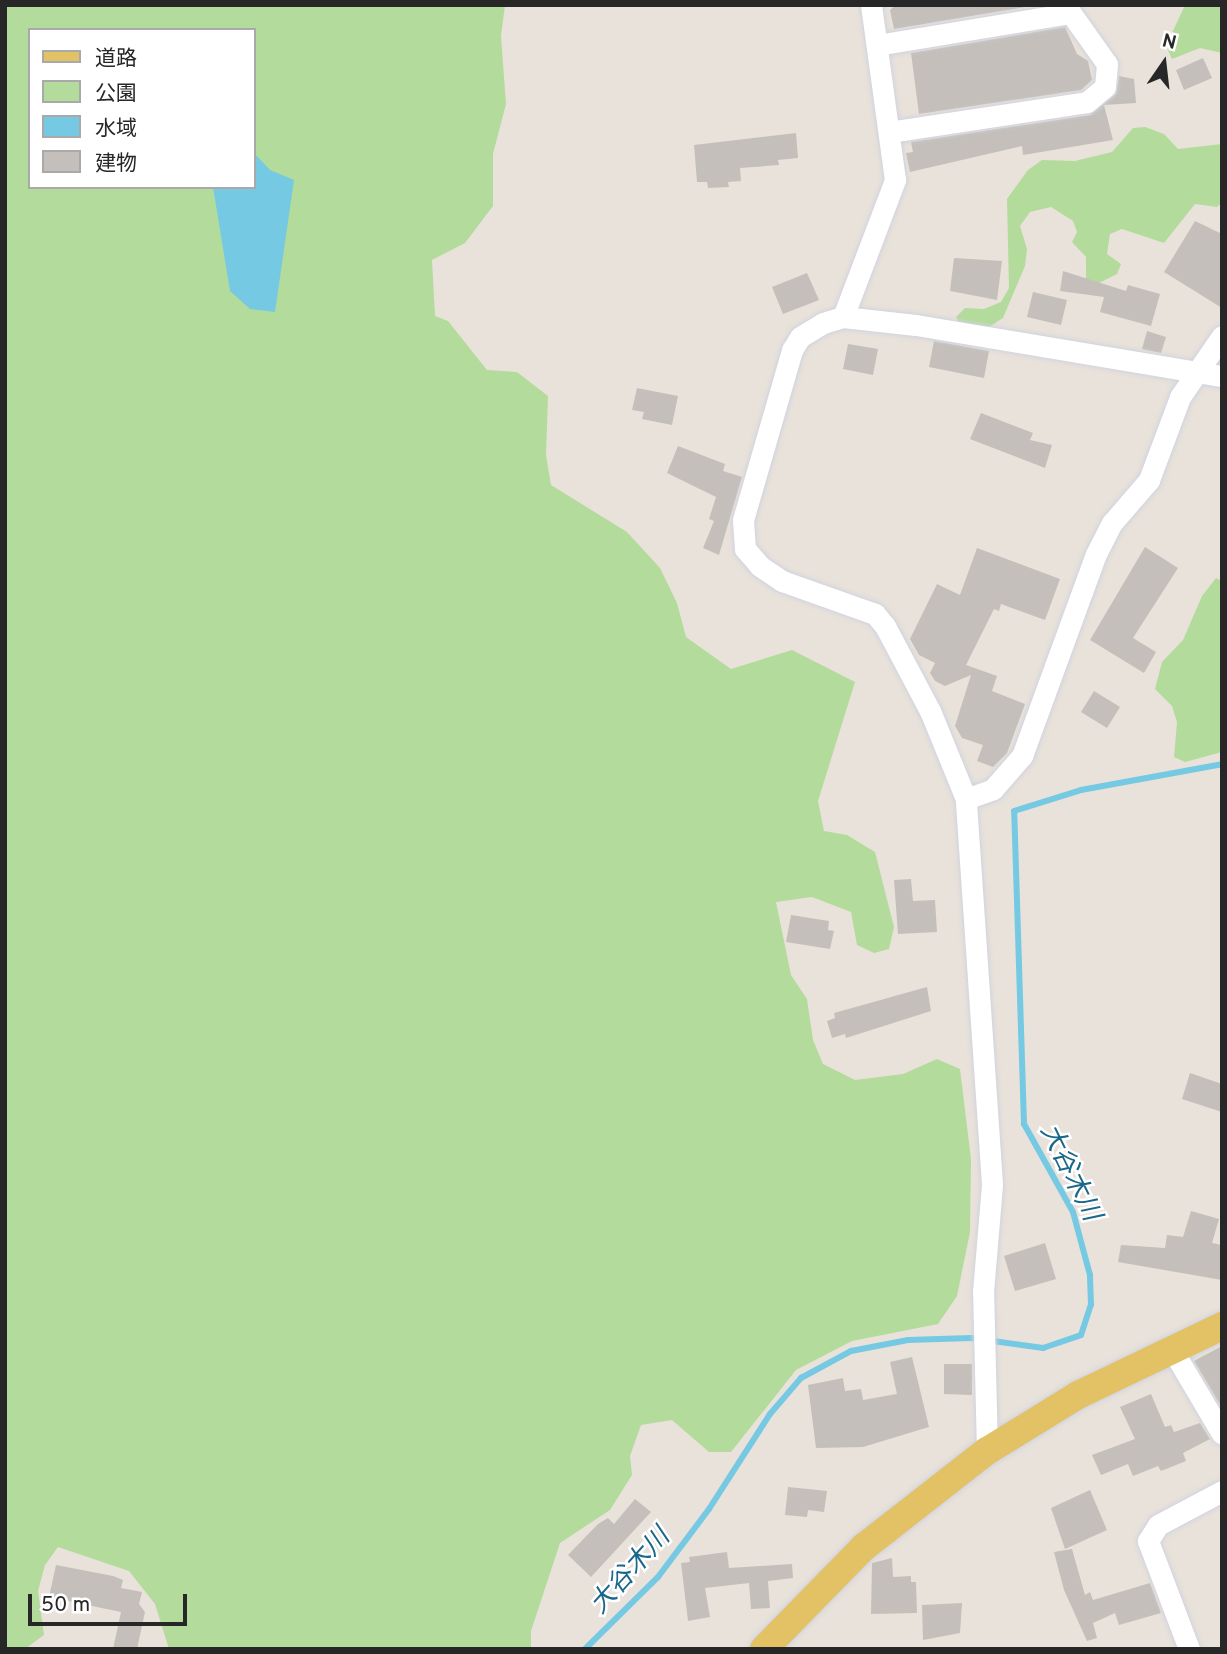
<!DOCTYPE html>
<meta charset="utf-8">
<style>
body{margin:0}
#map{position:relative;width:1227px;height:1654px;overflow:hidden;background:#e9e2da;font-family:Overpass,"Noto Sans JP",sans-serif}
div>[style]{position:absolute}
.green>*{inset:0;background:#b3db9b}
.water>*{inset:0;background:#75c9e3}
.stream>*{height:6px;margin:-3px;padding:0 3px;transform-origin:3px;border-radius:3px;background:#75c9e3}
.building>*{inset:0;background:#c4bfba}
.roads{filter:drop-shadow(0 0 2px #d0d3df) drop-shadow(0 0 2px #d0d3df)}
.minor>*{height:21px;margin:-10.5px;padding:0 10.5px;transform-origin:10.5px;border-radius:10.5px;background:#fff}
.major>*{height:28px;margin:-14px;padding:0 14px;transform-origin:14px;border-radius:14px;background:#e3c165}
span{translate:-50% -50%;white-space:nowrap;text-align:center;line-height:1.15;-webkit-text-stroke:5px #fff;paint-order:stroke}
.water-label{font-size:26px;color:#19678a;font-style:italic}
.frame{position:absolute;inset:0;border:7px solid #272727;pointer-events:none}
.legend{position:absolute;left:28px;top:28px;width:228px;height:161px;box-sizing:border-box;background:#fff;border:2px solid #a9a9a9;margin:0;padding:9px 12px;list-style:none;font-size:21px;color:#272727}
.legend li{display:flex;align-items:center;gap:14px;height:35px}
.legend b{width:35px;border:2px solid #a9a9a9}
.north{position:absolute;left:1129px;top:28px;width:70px;height:70px;-webkit-text-stroke:5px #fff;paint-order:stroke;rotate:14deg;font-size:19px;font-weight:700;line-height:28px;text-align:center;color:#272727}
.north::after{content:'';display:block;margin:auto;width:24px;height:32px;background:#272727;clip-path:polygon(50% 0,100% 100%,50% 72%,0 100%)}
.scale{position:absolute;left:28px;top:1594px;width:159px;height:32px;box-sizing:border-box;border:4px solid #272727;border-top:0;padding-left:9px;font-size:21px;line-height:24px;white-space:nowrap;color:#272727;-webkit-text-stroke:5px #fff;paint-order:stroke}
</style>
<div id="map">
<div class="green">
<div style="clip-path:polygon(evenodd,5px 5px,505px 5px,501px 36px,506px 104px,493px 154px,493px 206px,465px 243px,432px 260px,435px 316px,448px 321px,487px 370px,517px 372px,548px 396px,546px 455px,551px 485px,627px 532px,660px 568px,677px 603px,686px 637px,731px 669px,792px 650px,855px 682px,818px 801px,824px 831px,847px 835px,875px 852px,894px 927px,889px 949px,874px 953px,857px 945px,851px 912px,812px 897px,776px 902px,791px 975px,807px 999px,813px 1040px,823px 1064px,855px 1080px,903px 1074px,937px 1059px,960px 1069px,971px 1159px,970px 1232px,957px 1296px,938px 1324px,852px 1341px,796px 1370px,731px 1452px,709px 1452px,672px 1420px,641px 1425px,630px 1456px,632px 1475px,610px 1510px,560px 1543px,531px 1631px,531px 1649px,169px 1649px,155px 1604px,129px 1571px,58px 1547px,45px 1565px,38px 1591px,44px 1635px,25px 1649px,5px 1649px,5px 5px,30px 30px,254px 30px,254px 187px,30px 187px,30px 30px)"></div>
<div style="clip-path:polygon(1185px 5px,1222px 5px,1222px 53px,1200px 48px,1172px 59px,1166px 46px)"></div>
<div style="clip-path:polygon(1145px 127px,1164px 134px,1178px 149px,1222px 144px,1222px 202px,1217px 207px,1195px 204px,1164px 243px,1122px 229px,1110px 234px,1107px 254px,1121px 264px,1117px 274px,1093px 286px,1086px 281px,1086px 257px,1072px 242px,1077px 232px,1073px 221px,1051px 207px,1030px 212px,1020px 226px,1027px 249px,1025px 266px,1003px 318px,989px 327px,960px 325px,956px 317px,965px 308px,984px 309px,1001px 302px,1009px 288px,1007px 199px,1028px 170px,1042px 160px,1075px 161px,1112px 152px,1133px 128px)"></div>
<div style="clip-path:polygon(1216px 578px,1222px 581px,1222px 752px,1185px 762px,1174px 757px,1177px 722px,1172px 706px,1155px 689px,1162px 662px,1183px 640px,1202px 596px)"></div>
</div>
<div class="water">
<div style="clip-path:polygon(254px 153px,270px 170px,294px 180px,275px 312px,250px 309px,230px 291px,213px 187px,254px 187px)"></div>
</div>
<div class="stream">
<div style="left:585px;top:1649px;width:103px;rotate:-44.6deg"></div>
<div style="left:658px;top:1577px;width:85px;rotate:-53.1deg"></div>
<div style="left:709px;top:1509px;width:113px;rotate:-57.3deg"></div>
<div style="left:770px;top:1414px;width:48px;rotate:-49.3deg"></div>
<div style="left:801px;top:1378px;width:57px;rotate:-28.4deg"></div>
<div style="left:851px;top:1351px;width:58px;rotate:-10.9deg"></div>
<div style="left:908px;top:1340px;width:63px;rotate:-1.8deg"></div>
<div style="left:971px;top:1338px;width:73px;rotate:7.9deg"></div>
<div style="left:1043px;top:1348px;width:40px;rotate:-18.9deg"></div>
<div style="left:1081px;top:1335px;width:32px;rotate:-72deg"></div>
<div style="left:1091px;top:1305px;width:30px;rotate:-92deg"></div>
<div style="left:1090px;top:1275px;width:65px;rotate:-105.1deg"></div>
<div style="left:1073px;top:1212px;width:101px;rotate:-119.1deg"></div>
<div style="left:1024px;top:1124px;width:313px;rotate:-91.8deg"></div>
<div style="left:1014px;top:811px;width:70px;rotate:-17.4deg"></div>
<div style="left:1081px;top:790px;width:143px;rotate:-10.4deg"></div>
</div>
<div class="building">
<div style="clip-path:polygon(896px 5px,1037px 5px,894px 29px,890px 10px)"></div>
<div style="clip-path:polygon(1065px 27px,1077px 54px,1088px 61px,1092px 80px,1081px 90px,919px 114px,911px 53px)"></div>
<div style="clip-path:polygon(1203px 58px,1212px 78px,1184px 90px,1176px 70px)"></div>
<div style="clip-path:polygon(1119px 76px,1134px 79px,1136px 103px,1104px 105px,1113px 140px,1023px 155px,1022px 146px,910px 172px,906px 153px,913px 152px,911px 142px,1090px 115px,1116px 94px)"></div>
<div style="clip-path:polygon(796px 133px,798px 158px,778px 160px,779px 165px,740px 168px,741px 181px,728px 182px,729px 187px,708px 188px,707px 182px,697px 182px,694px 145px)"></div>
<div style="clip-path:polygon(1195px 221px,1222px 234px,1222px 308px,1164px 272px)"></div>
<div style="clip-path:polygon(954px 258px,1002px 261px,997px 300px,950px 291px)"></div>
<div style="clip-path:polygon(1063px 271px,1126px 291px,1128px 285px,1160px 294px,1151px 326px,1100px 312px,1104px 297px,1060px 291px)"></div>
<div style="clip-path:polygon(807px 273px,819px 300px,783px 314px,772px 287px)"></div>
<div style="clip-path:polygon(1033px 292px,1067px 300px,1061px 325px,1027px 317px)"></div>
<div style="clip-path:polygon(1147px 331px,1166px 337px,1161px 353px,1142px 349px)"></div>
<div style="clip-path:polygon(934px 341px,989px 351px,984px 378px,929px 367px)"></div>
<div style="clip-path:polygon(848px 344px,878px 349px,873px 375px,843px 369px)"></div>
<div style="clip-path:polygon(637px 388px,678px 396px,672px 425px,642px 419px,644px 412px,632px 410px)"></div>
<div style="clip-path:polygon(981px 413px,1033px 433px,1030px 440px,1052px 445px,1045px 468px,970px 439px)"></div>
<div style="clip-path:polygon(678px 446px,725px 464px,723px 471px,742px 477px,719px 555px,703px 548px,714px 521px,709px 519px,716px 497px,667px 473px)"></div>
<div style="clip-path:polygon(1145px 547px,1178px 568px,1133px 638px,1156px 652px,1144px 673px,1090px 640px)"></div>
<div style="clip-path:polygon(977px 548px,1060px 579px,1045px 620px,1001px 604px,999px 611px,994px 609px,966px 665px,997px 676px,992px 691px,1025px 704px,1007px 753px,993px 767px,977px 761px,983px 745px,962px 738px,955px 726px,971px 675px,945px 686px,935px 681px,930px 673px,935px 663px,919px 655px,910px 639px,937px 584px,960px 595px)"></div>
<div style="clip-path:polygon(1094px 691px,1120px 707px,1107px 728px,1081px 712px)"></div>
<div style="clip-path:polygon(911px 879px,913px 901px,935px 900px,937px 932px,898px 934px,894px 880px)"></div>
<div style="clip-path:polygon(791px 915px,829px 921px,828px 930px,834px 931px,830px 949px,786px 942px)"></div>
<div style="clip-path:polygon(927px 987px,931px 1011px,846px 1038px,845px 1034px,832px 1038px,827px 1021px,835px 1018px,834px 1013px)"></div>
<div style="clip-path:polygon(1190px 1073px,1222px 1084px,1222px 1112px,1182px 1099px)"></div>
<div style="clip-path:polygon(1191px 1211px,1219px 1219px,1212px 1243px,1222px 1245px,1222px 1280px,1118px 1262px,1121px 1245px,1165px 1248px,1167px 1235px,1183px 1237px)"></div>
<div style="clip-path:polygon(1045px 1243px,1056px 1279px,1015px 1291px,1004px 1256px)"></div>
<div style="clip-path:polygon(1222px 1346px,1222px 1408px,1194px 1361px)"></div>
<div style="clip-path:polygon(912px 1357px,929px 1427px,863px 1447px,816px 1448px,808px 1385px,843px 1378px,845px 1391px,861px 1389px,863px 1400px,897px 1394px,890px 1362px)"></div>
<div style="clip-path:polygon(944px 1364px,972px 1364px,972px 1395px,944px 1394px)"></div>
<div style="clip-path:polygon(1151px 1394px,1165px 1427px,1171px 1425px,1174px 1432px,1200px 1423px,1210px 1439px,1183px 1453px,1186px 1461px,1161px 1471px,1158px 1466px,1133px 1476px,1128px 1464px,1101px 1475px,1092px 1455px,1135px 1439px,1120px 1407px)"></div>
<div style="clip-path:polygon(788px 1487px,827px 1491px,824px 1512px,808px 1510px,807px 1517px,785px 1515px)"></div>
<div style="clip-path:polygon(1090px 1490px,1107px 1530px,1065px 1549px,1051px 1508px)"></div>
<div style="clip-path:polygon(635px 1499px,651px 1512px,591px 1577px,568px 1555px,598px 1524px,608px 1518px,614px 1524px)"></div>
<div style="clip-path:polygon(1072px 1549px,1085px 1595px,1090px 1592px,1093px 1600px,1150px 1583px,1161px 1613px,1119px 1625px,1115px 1613px,1093px 1623px,1097px 1638px,1087px 1641px,1064px 1590px,1054px 1552px)"></div>
<div style="clip-path:polygon(727px 1552px,729px 1568px,792px 1564px,793px 1578px,768px 1581px,770px 1608px,751px 1609px,749px 1583px,705px 1588px,710px 1617px,688px 1621px,681px 1563px,690px 1562px,689px 1557px)"></div>
<div style="clip-path:polygon(892px 1558px,893px 1577px,911px 1576px,911px 1582px,916px 1582px,917px 1613px,871px 1614px,872px 1563px)"></div>
<div style="clip-path:polygon(56px 1565px,113px 1576px,123px 1580px,121px 1588px,142px 1592px,139px 1604px,145px 1612px,137px 1649px,113px 1649px,121px 1612px,49px 1597px)"></div>
<div style="clip-path:polygon(962px 1603px,960px 1633px,923px 1640px,922px 1605px)"></div>
</div>
<div class="roads">
<div class="minor">
<div style="left:877px;top:45px;width:196px;rotate:-9.4deg"></div>
<div style="left:889px;top:132px;width:200px;rotate:-8.6deg"></div>
<div style="left:1087px;top:102px;width:23px;rotate:-40deg"></div>
<div style="left:1105px;top:87px;width:23px;rotate:-85deg"></div>
<div style="left:1107px;top:64px;width:72px;rotate:-125.4deg"></div>
<div style="left:843px;top:317px;width:147px;rotate:-69.2deg"></div>
<div style="left:895px;top:180px;width:177px;rotate:-97.8deg"></div>
<div style="left:966px;top:799px;width:29px;rotate:-20deg"></div>
<div style="left:993px;top:789px;width:44px;rotate:-48.7deg"></div>
<div style="left:1022px;top:756px;width:215px;rotate:-69.9deg"></div>
<div style="left:1096px;top:554px;width:35px;rotate:-63deg"></div>
<div style="left:1112px;top:523px;width:57px;rotate:-49.3deg"></div>
<div style="left:1149px;top:480px;width:89px;rotate:-69.5deg"></div>
<div style="left:1180px;top:397px;width:74px;rotate:-55.5deg"></div>
<div style="left:1173px;top:1351px;width:96px;rotate:59.4deg"></div>
<div style="left:987px;top:1451px;width:159px;rotate:-91.4deg"></div>
<div style="left:983px;top:1292px;width:108px;rotate:-85.2deg"></div>
<div style="left:992px;top:1184px;width:386px;rotate:-93.9deg"></div>
<div style="left:966px;top:799px;width:95px;rotate:-112.2deg"></div>
<div style="left:930px;top:711px;width:96px;rotate:-117.9deg"></div>
<div style="left:885px;top:626px;width:16px;rotate:-130deg"></div>
<div style="left:875px;top:614px;width:99px;rotate:-160.5deg"></div>
<div style="left:782px;top:581px;width:27px;rotate:-146deg"></div>
<div style="left:760px;top:566px;width:23px;rotate:-131deg"></div>
<div style="left:745px;top:549px;width:29px;rotate:-94deg"></div>
<div style="left:743px;top:520px;width:177px;rotate:-73.9deg"></div>
<div style="left:792px;top:350px;width:15px;rotate:-58deg"></div>
<div style="left:800px;top:337px;width:27px;rotate:-31deg"></div>
<div style="left:823px;top:323px;width:21px;rotate:-17deg"></div>
<div style="left:843px;top:317px;width:73px;rotate:6.3deg"></div>
<div style="left:916px;top:325px;width:310px;rotate:9.5deg"></div>
<div style="left:1189px;top:1649px;width:116px;rotate:-110.8deg"></div>
<div style="left:1148px;top:1541px;width:19px;rotate:-58deg"></div>
<div style="left:1158px;top:1525px;width:72px;rotate:-28deg"></div>
</div>
<div class="major">
<div style="left:764px;top:1649px;width:143px;rotate:-45.6deg"></div>
<div style="left:864px;top:1547px;width:156px;rotate:-38deg"></div>
<div style="left:987px;top:1451px;width:107px;rotate:-31.6deg"></div>
<div style="left:1078px;top:1395px;width:160px;rotate:-25.6deg"></div>
</div>
</div>
<div class="water-label">
<span style="left:1069px;top:1173px;rotate:64deg">大谷木川</span>
<span style="left:631px;top:1572px;rotate:-48deg">大谷木川</span>
</div>
<div class="frame"></div>
<ul class="legend">
<li><b style="height:9px;background:#e3c165"></b>道路</li>
<li><b style="height:19px;background:#b3db9b"></b>公園</li>
<li><b style="height:19px;background:#75c9e3"></b>水域</li>
<li><b style="height:19px;background:#c4bfba"></b>建物</li>
</ul>
<div class="north">N</div>
<div class="scale">50 m</div>
</div>
